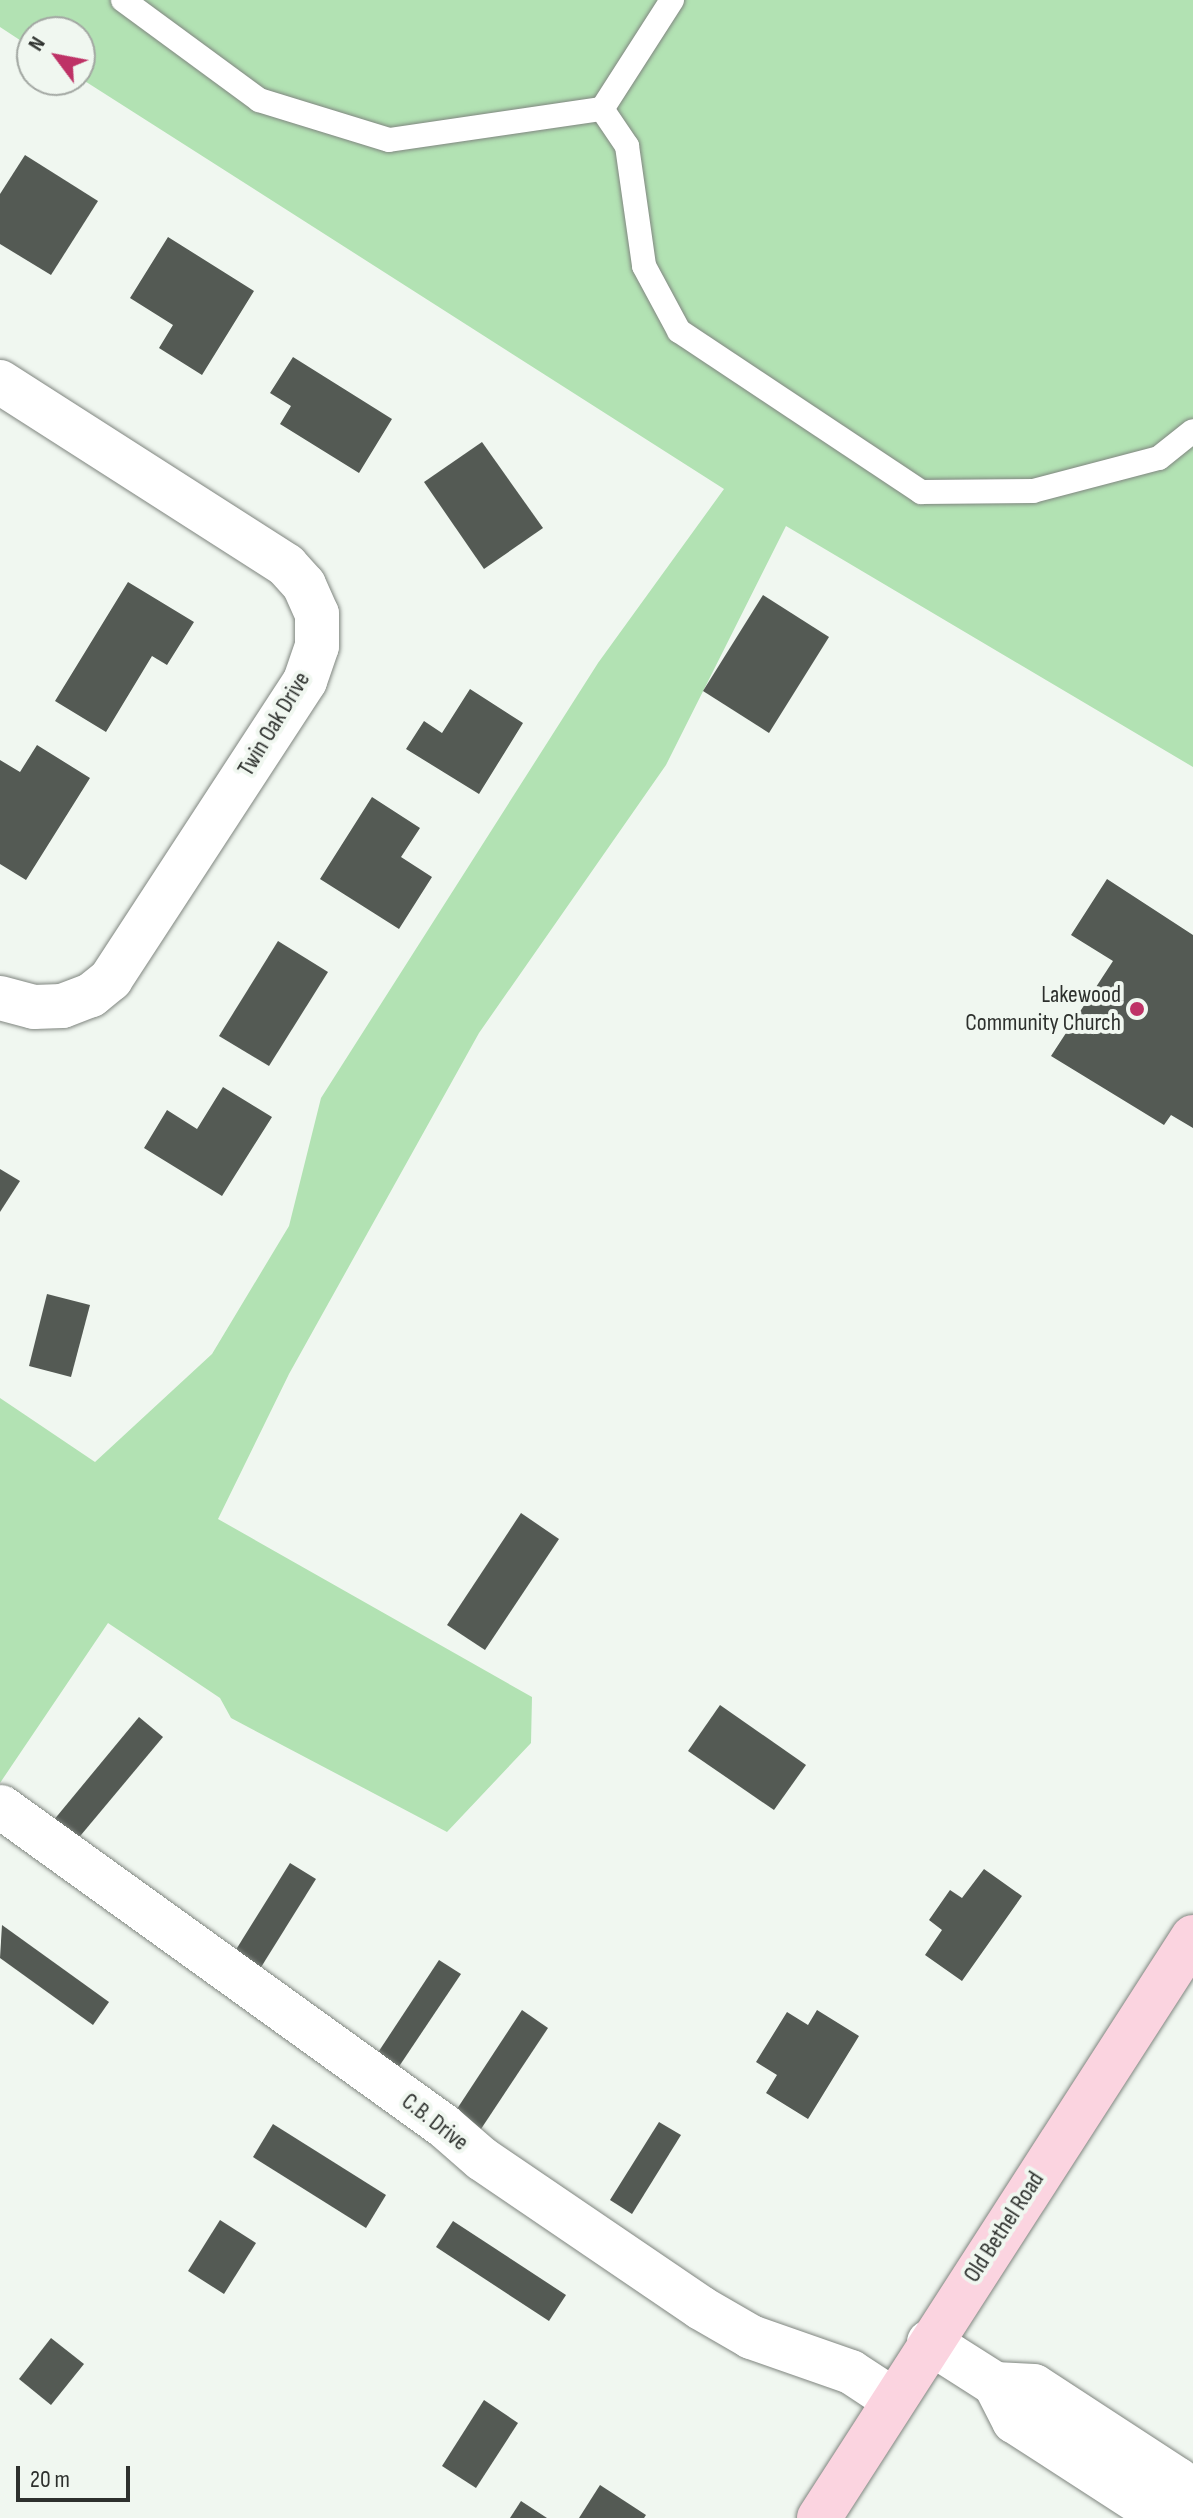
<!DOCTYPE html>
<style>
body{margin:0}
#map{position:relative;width:1193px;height:2518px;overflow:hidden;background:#f0f7f0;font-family:"Sofia Sans Condensed",sans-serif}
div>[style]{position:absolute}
.green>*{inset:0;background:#b2e2b3}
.building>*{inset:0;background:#545a54}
.roads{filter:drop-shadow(0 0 2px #808680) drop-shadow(0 0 2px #808680)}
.lane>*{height:24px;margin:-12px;padding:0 12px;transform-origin:12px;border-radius:12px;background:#fff}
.street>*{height:44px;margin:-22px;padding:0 22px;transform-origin:22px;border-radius:22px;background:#fff}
.secondary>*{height:44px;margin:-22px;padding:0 22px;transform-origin:22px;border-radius:22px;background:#fbd4e0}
.dots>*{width:22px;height:22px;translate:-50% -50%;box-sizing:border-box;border:4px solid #f0f7f0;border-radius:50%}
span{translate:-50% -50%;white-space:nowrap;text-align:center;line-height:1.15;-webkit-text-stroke:8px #f0f7f0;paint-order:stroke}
.street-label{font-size:24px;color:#2d302d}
.poi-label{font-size:24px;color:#2d302d}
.right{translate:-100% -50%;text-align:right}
.north{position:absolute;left:16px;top:16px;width:80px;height:80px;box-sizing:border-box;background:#f0f7f0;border:2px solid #a2a7a2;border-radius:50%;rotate:302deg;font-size:22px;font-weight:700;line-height:32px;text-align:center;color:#2d302d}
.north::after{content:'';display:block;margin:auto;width:28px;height:36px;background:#be3266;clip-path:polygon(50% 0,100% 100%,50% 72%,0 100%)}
.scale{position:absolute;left:16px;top:2466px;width:114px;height:36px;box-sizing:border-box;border:4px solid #2d302d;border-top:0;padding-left:10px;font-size:24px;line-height:28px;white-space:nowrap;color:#2d302d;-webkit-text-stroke:6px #f0f7f0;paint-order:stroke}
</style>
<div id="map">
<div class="green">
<div style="clip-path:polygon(0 0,1193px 0,1193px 767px,786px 526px,666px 765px,479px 1033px,289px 1374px,218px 1519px,532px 1697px,531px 1743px,447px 1832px,231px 1718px,220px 1698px,108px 1623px,0 1783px,0 1398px,95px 1462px,212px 1354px,289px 1226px,321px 1098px,598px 663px,724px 489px,80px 78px,80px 32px,32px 32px,32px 48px,0 27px)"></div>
</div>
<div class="building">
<div style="clip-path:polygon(25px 155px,98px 201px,51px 275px,0 244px,0 194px)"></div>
<div style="clip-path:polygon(168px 237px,254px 291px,202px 375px,159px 348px,173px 325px,130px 298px)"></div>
<div style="clip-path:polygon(293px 357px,392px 419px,359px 473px,280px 424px,291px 406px,270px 393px)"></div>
<div style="clip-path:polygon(482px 442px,543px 528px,484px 569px,424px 482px)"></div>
<div style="clip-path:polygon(128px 582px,194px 622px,167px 665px,152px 656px,106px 732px,55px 701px)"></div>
<div style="clip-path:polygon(763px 595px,829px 637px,769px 733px,703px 691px)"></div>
<div style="clip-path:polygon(470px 689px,523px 723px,479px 794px,406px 749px,424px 721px,442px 733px)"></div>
<div style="clip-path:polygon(37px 745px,90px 778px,26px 880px,0 864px,0 760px,20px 772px)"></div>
<div style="clip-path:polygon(372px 797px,420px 828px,401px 857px,432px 877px,399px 929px,320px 879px)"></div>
<div style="clip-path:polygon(1107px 879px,1193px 935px,1193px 1128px,1171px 1115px,1164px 1125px,1051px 1056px,1113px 961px,1071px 935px)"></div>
<div style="clip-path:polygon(278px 941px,328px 972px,269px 1066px,219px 1036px)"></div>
<div style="clip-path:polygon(223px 1087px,272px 1117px,222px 1196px,144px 1148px,167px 1110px,197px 1129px)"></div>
<div style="clip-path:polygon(0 1169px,20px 1181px,0 1212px)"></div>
<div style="clip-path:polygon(47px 1294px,90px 1305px,71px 1377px,29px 1366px)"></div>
<div style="clip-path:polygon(521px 1513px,559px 1539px,485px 1650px,447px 1625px)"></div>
<div style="clip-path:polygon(720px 1705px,806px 1765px,774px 1810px,688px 1751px)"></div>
<div style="clip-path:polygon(139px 1717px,163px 1737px,76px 1841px,53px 1821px)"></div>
<div style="clip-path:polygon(290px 1863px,316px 1879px,253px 1980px,227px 1964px)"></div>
<div style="clip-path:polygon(984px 1869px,1022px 1896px,962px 1981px,925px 1955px,942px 1930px,929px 1920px,950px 1890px,962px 1898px)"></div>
<div style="clip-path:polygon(2px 1925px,109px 2002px,93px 2025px,0 1958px)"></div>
<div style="clip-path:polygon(439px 1960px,461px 1974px,398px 2068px,377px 2054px)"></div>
<div style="clip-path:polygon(522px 2010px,548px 2028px,479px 2132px,453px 2115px)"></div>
<div style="clip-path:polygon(817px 2010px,859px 2036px,808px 2119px,766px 2093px,777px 2075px,756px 2062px,787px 2012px,808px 2025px)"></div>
<div style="clip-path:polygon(659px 2122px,681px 2135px,632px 2214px,610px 2200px)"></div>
<div style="clip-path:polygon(273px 2124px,386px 2195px,366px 2228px,253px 2157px)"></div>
<div style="clip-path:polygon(220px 2220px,256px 2243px,224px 2294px,188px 2271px)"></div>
<div style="clip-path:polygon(453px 2221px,566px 2295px,549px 2321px,436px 2247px)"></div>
<div style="clip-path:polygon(51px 2338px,84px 2364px,51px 2405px,19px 2379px)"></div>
<div style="clip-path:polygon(484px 2400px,518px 2423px,476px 2488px,442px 2466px)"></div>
<div style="clip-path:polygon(600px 2485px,646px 2515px,644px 2518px,579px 2518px)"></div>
<div style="clip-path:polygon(521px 2501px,547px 2518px,510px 2518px)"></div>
</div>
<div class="roads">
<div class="lane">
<div style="left:123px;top:0;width:169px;rotate:36.3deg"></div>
<div style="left:259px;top:100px;width:136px;rotate:17.1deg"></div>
<div style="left:389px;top:140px;width:215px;rotate:-8.3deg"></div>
<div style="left:672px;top:0;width:130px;rotate:122.7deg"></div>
<div style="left:602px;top:109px;width:45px;rotate:56deg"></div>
<div style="left:627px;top:146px;width:121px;rotate:81.9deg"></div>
<div style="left:644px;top:266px;width:74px;rotate:61.7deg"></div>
<div style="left:679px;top:331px;width:291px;rotate:33.6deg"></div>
<div style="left:921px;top:492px;width:112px;rotate:-0.5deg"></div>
<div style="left:1033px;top:491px;width:130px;rotate:-14.7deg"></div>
<div style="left:1159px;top:458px;width:43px;rotate:-38.5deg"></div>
</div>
<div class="street">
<div style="left:0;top:382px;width:340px;rotate:32.6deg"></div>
<div style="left:286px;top:565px;width:27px;rotate:48deg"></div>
<div style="left:304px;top:585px;width:32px;rotate:66deg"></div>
<div style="left:317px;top:614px;width:32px;rotate:90deg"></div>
<div style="left:317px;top:646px;width:37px;rotate:109deg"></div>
<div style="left:305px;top:681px;width:356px;rotate:123.1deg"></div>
<div style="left:111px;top:979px;width:26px;rotate:141deg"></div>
<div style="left:91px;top:995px;width:31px;rotate:159deg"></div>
<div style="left:62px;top:1006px;width:28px;rotate:178deg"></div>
<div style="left:34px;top:1007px;width:35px;rotate:-165deg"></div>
<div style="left:1px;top:1807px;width:546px;rotate:35.76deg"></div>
<div style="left:444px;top:2126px;width:50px;rotate:41deg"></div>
<div style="left:482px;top:2159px;width:265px;rotate:34.2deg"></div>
<div style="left:701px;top:2308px;width:58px;rotate:30.1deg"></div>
<div style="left:751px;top:2337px;width:106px;rotate:19.3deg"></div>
<div style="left:851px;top:2372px;width:49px;rotate:33.4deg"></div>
<div style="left:929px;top:2342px;width:78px;rotate:32.5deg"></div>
<div style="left:995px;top:2384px;width:42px;rotate:62.8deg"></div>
<div style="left:1014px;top:2421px;width:169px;rotate:32.9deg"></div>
<div style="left:1156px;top:2513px;width:37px;rotate:5deg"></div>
<div style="left:995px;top:2384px;width:39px;rotate:3deg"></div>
<div style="left:1034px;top:2386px;width:172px;rotate:33.1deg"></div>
<div style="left:1178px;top:2480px;width:28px;rotate:58deg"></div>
</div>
<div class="secondary">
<div style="left:819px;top:2518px;width:691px;rotate:-57.23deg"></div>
</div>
</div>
<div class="dots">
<div style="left:1137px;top:1009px;background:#be3266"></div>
</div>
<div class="street-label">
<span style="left:274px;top:724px;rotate:-59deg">Twin Oak Drive</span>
<span style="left:435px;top:2122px;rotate:38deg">C.B. Drive</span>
<span style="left:1004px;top:2227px;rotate:-57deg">Old Bethel Road</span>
</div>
<div class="poi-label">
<span class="right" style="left:1121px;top:1009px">Lakewood<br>Community Church</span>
</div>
<div class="north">N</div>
<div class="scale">20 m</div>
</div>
